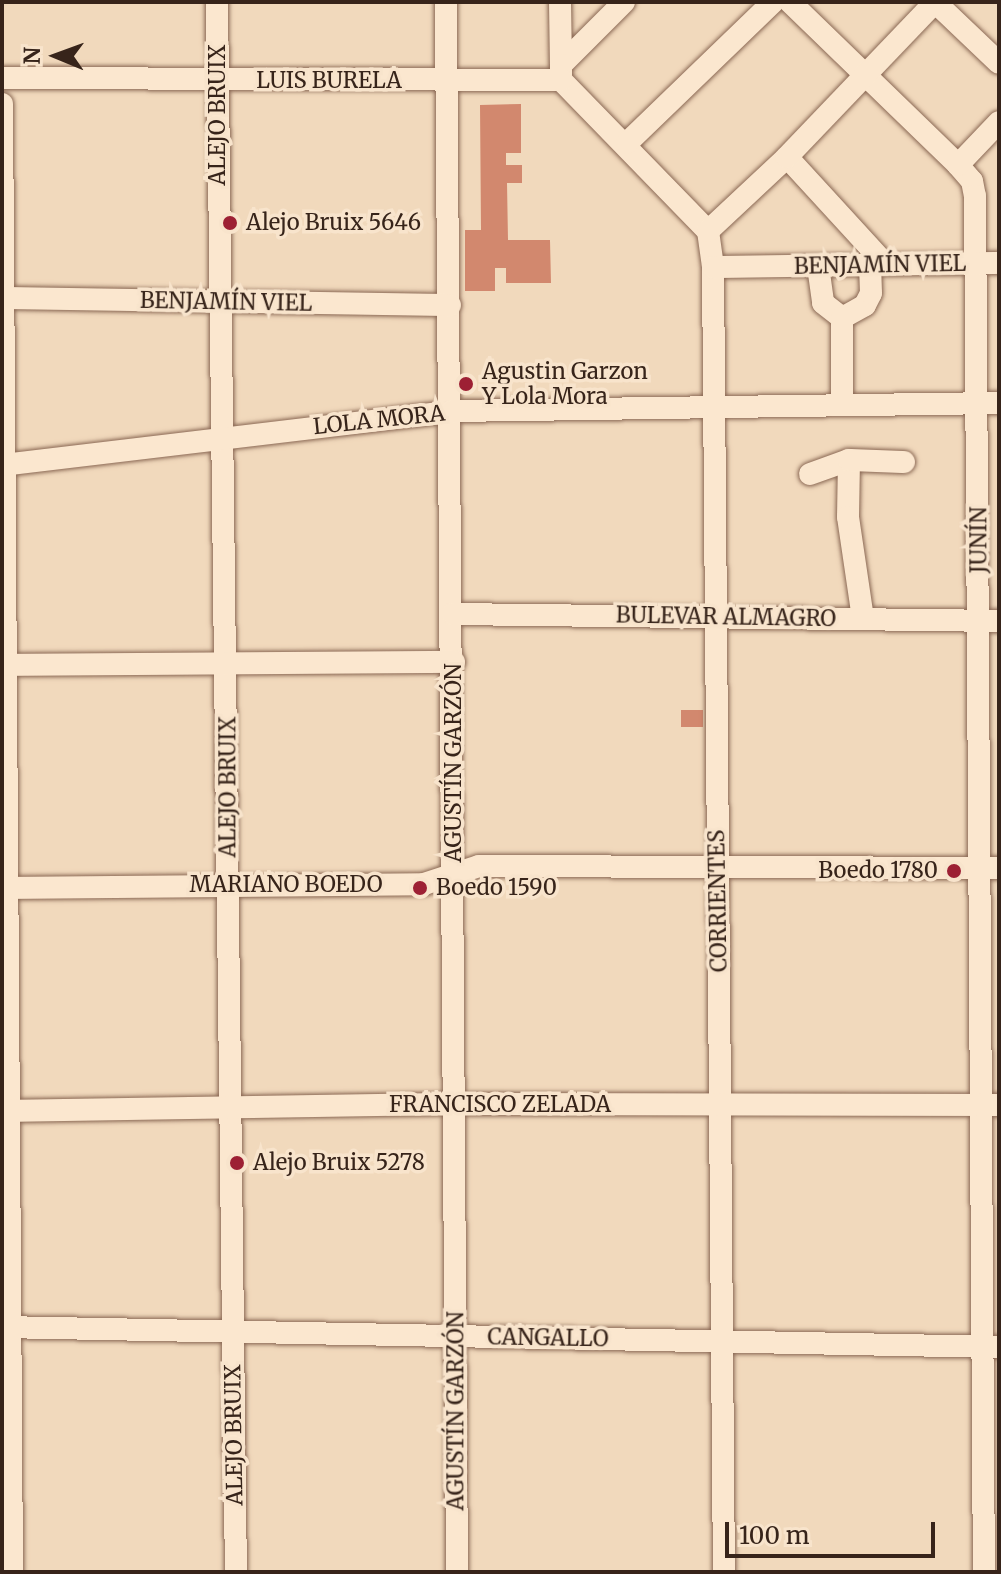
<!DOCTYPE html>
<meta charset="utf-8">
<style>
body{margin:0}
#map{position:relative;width:1001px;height:1574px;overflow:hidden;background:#f1d9bc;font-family:Merriweather,serif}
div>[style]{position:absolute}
.building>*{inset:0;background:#d2886e}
.roads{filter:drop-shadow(0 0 2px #8a6854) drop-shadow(0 0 2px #8a6854)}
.minor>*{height:22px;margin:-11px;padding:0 11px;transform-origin:11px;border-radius:11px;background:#fbe7cf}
.dots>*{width:22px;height:22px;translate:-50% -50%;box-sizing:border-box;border:4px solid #f8e4cc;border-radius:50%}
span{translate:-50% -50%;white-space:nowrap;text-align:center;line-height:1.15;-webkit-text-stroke:7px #f8e4cc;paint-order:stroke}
.street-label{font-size:22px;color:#37241a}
.poi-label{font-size:22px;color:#37241a}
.left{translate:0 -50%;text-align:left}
.right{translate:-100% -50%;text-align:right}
.frame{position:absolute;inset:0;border:4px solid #37241a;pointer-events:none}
.north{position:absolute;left:16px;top:16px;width:80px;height:80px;-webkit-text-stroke:6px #f8e4cc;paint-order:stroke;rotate:271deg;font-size:22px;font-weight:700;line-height:32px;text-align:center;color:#37241a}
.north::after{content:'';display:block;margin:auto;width:28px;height:36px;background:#37241a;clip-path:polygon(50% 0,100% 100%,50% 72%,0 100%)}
.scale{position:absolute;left:725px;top:1522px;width:210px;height:36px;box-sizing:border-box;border:4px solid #37241a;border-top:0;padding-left:10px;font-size:24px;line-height:28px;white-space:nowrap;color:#37241a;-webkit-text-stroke:6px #f8e4cc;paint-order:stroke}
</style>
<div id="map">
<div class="building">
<div style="clip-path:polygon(521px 104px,521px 153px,506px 153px,506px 165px,522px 165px,522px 183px,507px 183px,508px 240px,550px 240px,551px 283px,506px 283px,506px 268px,495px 268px,495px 291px,465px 291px,465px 230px,481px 230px,480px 105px)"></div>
<div style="clip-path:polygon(681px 710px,703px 710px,703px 727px,681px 727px)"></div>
</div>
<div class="roads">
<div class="minor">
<div style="left:217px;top:2px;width:1570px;rotate:89.31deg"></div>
<div style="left:446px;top:2px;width:1570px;rotate:89.6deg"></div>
<div style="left:560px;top:2px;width:63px;rotate:89.1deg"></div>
<div style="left:624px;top:2px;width:89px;rotate:135deg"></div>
<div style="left:561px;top:65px;width:15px;rotate:90deg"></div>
<div style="left:561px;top:80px;width:211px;rotate:45.8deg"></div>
<div style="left:790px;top:2px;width:234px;rotate:44.1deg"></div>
<div style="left:958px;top:165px;width:21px;rotate:49deg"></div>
<div style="left:972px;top:181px;width:15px;rotate:79deg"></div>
<div style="left:975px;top:196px;width:1376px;rotate:89.63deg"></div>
<div style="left:935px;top:2px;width:88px;rotate:43.6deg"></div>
<div style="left:2px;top:78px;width:559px;rotate:0.2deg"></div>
<div style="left:2px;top:104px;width:1468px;rotate:89.61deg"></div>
<div style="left:627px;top:143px;width:203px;rotate:-44deg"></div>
<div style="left:787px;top:157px;width:145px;rotate:47.5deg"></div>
<div style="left:958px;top:165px;width:59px;rotate:-46.4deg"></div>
<div style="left:708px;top:231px;width:36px;rotate:82deg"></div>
<div style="left:713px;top:267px;width:1305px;rotate:89.52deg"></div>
<div style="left:708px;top:231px;width:108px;rotate:-43.1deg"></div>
<div style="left:787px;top:157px;width:214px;rotate:-46.3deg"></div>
<div style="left:818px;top:266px;width:37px;rotate:82deg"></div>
<div style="left:823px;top:303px;width:24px;rotate:38deg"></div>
<div style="left:842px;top:318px;width:26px;rotate:-29deg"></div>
<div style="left:865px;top:305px;width:13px;rotate:-63deg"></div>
<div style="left:871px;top:293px;width:28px;rotate:-92deg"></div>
<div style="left:713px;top:267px;width:286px;rotate:-0.8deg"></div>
<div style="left:2px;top:298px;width:448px;rotate:0.9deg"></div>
<div style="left:842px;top:318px;width:85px;rotate:90deg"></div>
<div style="left:849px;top:460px;width:57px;rotate:91deg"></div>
<div style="left:848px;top:517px;width:103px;rotate:81.6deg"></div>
<div style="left:2px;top:465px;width:453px;rotate:-6.8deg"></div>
<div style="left:452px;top:411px;width:547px;rotate:-0.84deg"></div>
<div style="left:810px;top:474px;width:41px;rotate:-19.7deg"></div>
<div style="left:849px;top:460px;width:55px;rotate:2.1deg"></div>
<div style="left:453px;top:614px;width:546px;rotate:0.73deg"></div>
<div style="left:2px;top:665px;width:452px;rotate:-0.4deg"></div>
<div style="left:2px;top:888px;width:422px;rotate:-0.5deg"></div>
<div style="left:424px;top:884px;width:58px;rotate:-18.1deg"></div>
<div style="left:479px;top:866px;width:520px;rotate:0.22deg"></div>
<div style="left:2px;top:1111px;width:454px;rotate:-0.9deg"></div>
<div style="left:456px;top:1104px;width:543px;rotate:0.11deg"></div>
<div style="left:2px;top:1327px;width:997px;rotate:1.15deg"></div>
</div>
</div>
<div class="dots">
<div style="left:230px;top:223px;background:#9d2034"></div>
<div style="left:466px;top:384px;background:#9d2034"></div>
<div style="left:954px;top:871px;background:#9d2034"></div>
<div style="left:420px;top:888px;background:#9d2034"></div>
<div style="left:237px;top:1163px;background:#9d2034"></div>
</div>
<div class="street-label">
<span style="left:329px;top:81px">LUIS BURELA</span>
<span style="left:218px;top:115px;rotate:-90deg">ALEJO BRUIX</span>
<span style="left:880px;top:265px;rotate:-1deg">BENJAMÍN VIEL</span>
<span style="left:226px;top:302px;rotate:1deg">BENJAMÍN VIEL</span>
<span style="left:379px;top:420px;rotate:-6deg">LOLA MORA</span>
<span style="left:979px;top:540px;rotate:-90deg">JUNÍN</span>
<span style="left:726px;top:617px;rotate:1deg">BULEVAR ALMAGRO</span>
<span style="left:454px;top:763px;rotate:-90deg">AGUSTÍN GARZÓN</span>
<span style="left:228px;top:787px;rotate:-90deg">ALEJO BRUIX</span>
<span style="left:286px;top:885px">MARIANO BOEDO</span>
<span style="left:718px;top:901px;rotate:-91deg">CORRIENTES</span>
<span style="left:500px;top:1105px">FRANCISCO ZELADA</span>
<span style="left:548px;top:1338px;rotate:1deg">CANGALLO</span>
<span style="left:456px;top:1411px;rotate:-90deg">AGUSTÍN GARZÓN</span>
<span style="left:234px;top:1435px;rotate:-91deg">ALEJO BRUIX</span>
</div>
<div class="poi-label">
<span class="left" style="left:246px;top:223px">Alejo Bruix 5646</span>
<span class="left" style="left:482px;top:384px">Agustin Garzon<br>Y Lola Mora</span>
<span class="right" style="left:938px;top:871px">Boedo 1780</span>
<span class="left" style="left:436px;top:888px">Boedo 1590</span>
<span class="left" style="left:253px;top:1163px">Alejo Bruix 5278</span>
</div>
<div class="frame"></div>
<div class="north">N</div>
<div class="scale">100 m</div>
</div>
